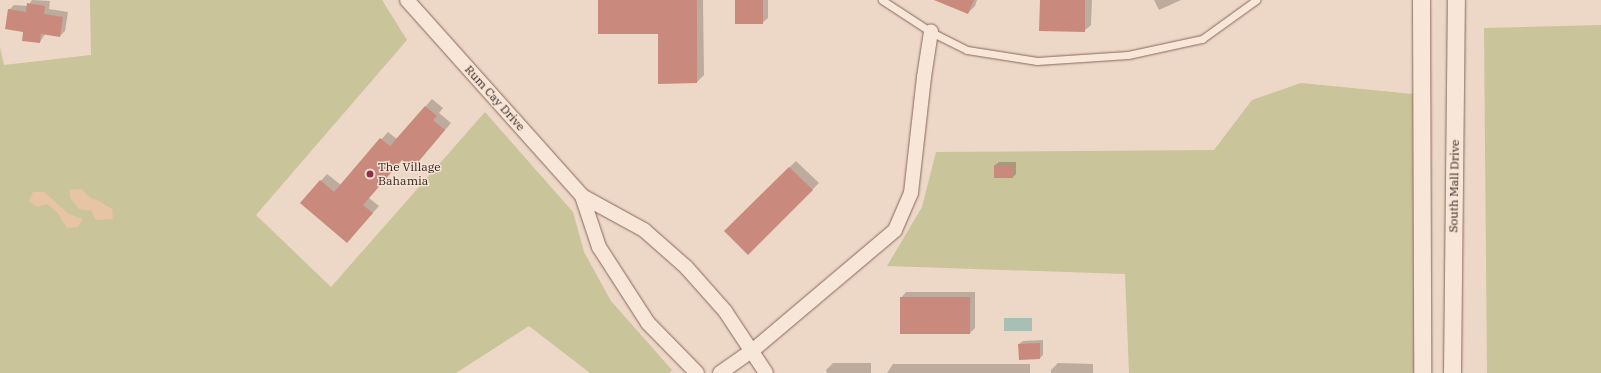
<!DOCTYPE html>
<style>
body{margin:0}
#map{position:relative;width:1601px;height:373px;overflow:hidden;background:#edd7c6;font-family:"IBM Plex Serif",serif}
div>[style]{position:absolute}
.green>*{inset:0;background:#cac49a}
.sand>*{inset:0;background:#e7c4a4}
.water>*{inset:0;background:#a7c0b3}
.shadow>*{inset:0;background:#0003}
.building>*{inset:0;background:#c98a7d}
.roads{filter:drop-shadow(0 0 1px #87685c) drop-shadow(0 0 1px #87685c)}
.service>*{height:7px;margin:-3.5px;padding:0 3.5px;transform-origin:3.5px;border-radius:3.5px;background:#f8e7d9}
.minor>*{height:14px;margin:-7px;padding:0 7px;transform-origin:7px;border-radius:7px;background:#f8e7d9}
.tertiary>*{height:17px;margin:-8.5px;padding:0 8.5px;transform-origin:8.5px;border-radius:8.5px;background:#f8e7d9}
.dots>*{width:11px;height:11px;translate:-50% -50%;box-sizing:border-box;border:2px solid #f4e3d5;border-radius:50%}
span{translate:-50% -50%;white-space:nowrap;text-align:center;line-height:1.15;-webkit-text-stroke:3px #f4e3d5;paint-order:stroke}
.street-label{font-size:12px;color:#38251f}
.poi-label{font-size:12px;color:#38251f}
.left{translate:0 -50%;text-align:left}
</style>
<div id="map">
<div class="green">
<div style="clip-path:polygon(90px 0,382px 0,407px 40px,256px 215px,331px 287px,485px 112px,573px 212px,584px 252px,611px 301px,672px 370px,670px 373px,590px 373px,529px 326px,456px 373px,0 373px,0 47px,4px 65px,91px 55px)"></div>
<div style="clip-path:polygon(1601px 25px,1601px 373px,1487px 373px,1484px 28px)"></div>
<div style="clip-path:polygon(1301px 83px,1413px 94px,1414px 373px,1129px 373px,1125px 274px,887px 266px,922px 207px,936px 152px,1214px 150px,1252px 100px)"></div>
</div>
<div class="sand">
<div style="clip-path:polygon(82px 189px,90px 198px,95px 199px,112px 209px,113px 219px,96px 220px,91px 211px,79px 209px,70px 198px,70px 190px)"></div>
<div style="clip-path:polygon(33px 192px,44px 192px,69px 214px,83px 219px,78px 227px,67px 228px,56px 211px,47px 204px,37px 207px,29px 201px)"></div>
</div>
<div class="water">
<div style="clip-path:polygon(1004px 318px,1032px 318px,1032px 331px,1004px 331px)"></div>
</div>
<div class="shadow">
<div style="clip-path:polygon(32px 0,50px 1px,49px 9px,68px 12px,65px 31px,60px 36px,45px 34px,40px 42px,24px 31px,9px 10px,14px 5px,28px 6px)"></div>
<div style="clip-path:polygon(599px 0,703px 0,704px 75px,697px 82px,659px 83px,659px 33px)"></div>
<div style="clip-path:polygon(736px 0,768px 0,768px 18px,762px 23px)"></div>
<div style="clip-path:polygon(936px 0,977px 0,975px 6px,968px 13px)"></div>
<div style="clip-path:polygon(1041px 0,1092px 0,1091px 25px,1084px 31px)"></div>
<div style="clip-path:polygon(1154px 0,1181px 0,1159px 10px)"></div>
<div style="clip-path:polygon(432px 99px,443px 108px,439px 113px,451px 123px,419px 161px,402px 159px,369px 198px,379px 206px,354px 234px,302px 202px,327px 174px,341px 185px,388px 132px,397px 139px)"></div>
<div style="clip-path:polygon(796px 161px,819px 183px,748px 253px,725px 231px)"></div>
<div style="clip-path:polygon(999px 162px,1016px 162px,1016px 174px,1013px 177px,995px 165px)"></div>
<div style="clip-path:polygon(906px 292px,975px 292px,975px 328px,970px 333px,901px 298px)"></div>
<div style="clip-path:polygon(1043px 340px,1043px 355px,1040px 358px,1019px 344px,1023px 341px)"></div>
<div style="clip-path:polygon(833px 363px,871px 363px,871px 373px,827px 373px,826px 370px)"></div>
<div style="clip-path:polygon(1058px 363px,1093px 364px,1093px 373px,1051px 373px,1051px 370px)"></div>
<div style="clip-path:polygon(893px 364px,1030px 364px,1030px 373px,887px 373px)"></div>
</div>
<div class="building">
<div style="clip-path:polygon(598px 0,697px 0,697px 83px,658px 84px,658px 34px,598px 34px)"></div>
<div style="clip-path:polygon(735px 0,763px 0,763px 24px,735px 24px)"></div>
<div style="clip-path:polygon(934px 0,974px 0,968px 14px)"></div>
<div style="clip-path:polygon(1040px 0,1085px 0,1085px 32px,1039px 31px)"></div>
<div style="clip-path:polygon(27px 3px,45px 6px,44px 14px,63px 17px,60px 37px,41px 34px,40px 43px,22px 41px,23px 32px,5px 29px,8px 9px,26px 12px)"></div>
<div style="clip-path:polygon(425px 106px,437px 116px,433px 120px,445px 130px,412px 169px,402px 160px,363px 205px,373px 213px,347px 243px,300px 203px,320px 180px,334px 192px,380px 138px,390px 146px)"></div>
<div style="clip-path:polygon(994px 165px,1013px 165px,1013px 178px,994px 178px)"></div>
<div style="clip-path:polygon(789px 167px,813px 190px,748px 255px,724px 231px)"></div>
<div style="clip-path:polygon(900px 297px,970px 297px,970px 334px,900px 334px)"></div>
<div style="clip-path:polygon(1040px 343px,1040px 359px,1019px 360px,1018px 344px)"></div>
</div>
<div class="roads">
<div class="service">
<div style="left:882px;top:0;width:59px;rotate:33.1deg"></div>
<div style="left:931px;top:32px;width:40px;rotate:26.6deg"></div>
<div style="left:967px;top:50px;width:71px;rotate:8.9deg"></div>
<div style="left:1037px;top:61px;width:91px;rotate:-3.8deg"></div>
<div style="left:1128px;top:55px;width:76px;rotate:-12.2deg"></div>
<div style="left:1202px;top:39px;width:67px;rotate:-35.8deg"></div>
</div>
<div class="minor">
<div style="left:407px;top:0;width:263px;rotate:48.2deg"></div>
<div style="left:582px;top:196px;width:71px;rotate:28.7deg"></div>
<div style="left:644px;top:230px;width:56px;rotate:41.4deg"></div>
<div style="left:686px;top:267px;width:59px;rotate:48.4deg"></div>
<div style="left:725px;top:311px;width:74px;rotate:56.5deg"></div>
<div style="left:582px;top:196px;width:54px;rotate:71.6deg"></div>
<div style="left:599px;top:247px;width:90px;rotate:57.2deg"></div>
<div style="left:648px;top:323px;width:70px;rotate:45.6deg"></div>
<div style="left:720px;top:373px;width:39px;rotate:-35deg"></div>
<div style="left:752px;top:351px;width:187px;rotate:-40.2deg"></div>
<div style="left:895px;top:230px;width:40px;rotate:-66.6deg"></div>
<div style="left:911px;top:193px;width:117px;rotate:-83.6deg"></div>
<div style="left:924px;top:77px;width:46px;rotate:-81.2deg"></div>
</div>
<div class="tertiary">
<div style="left:1421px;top:0;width:373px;rotate:89.8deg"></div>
<div style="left:1452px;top:373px;width:373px;rotate:-89.4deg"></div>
</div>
</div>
<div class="dots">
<div style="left:370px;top:174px;background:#942e49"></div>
</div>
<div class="street-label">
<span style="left:495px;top:98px;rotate:48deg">Rum Cay Drive</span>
<span style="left:1454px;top:186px;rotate:-89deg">South Mall Drive</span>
</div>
<div class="poi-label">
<span class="left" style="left:378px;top:174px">The Village<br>Bahamia</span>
</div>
</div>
